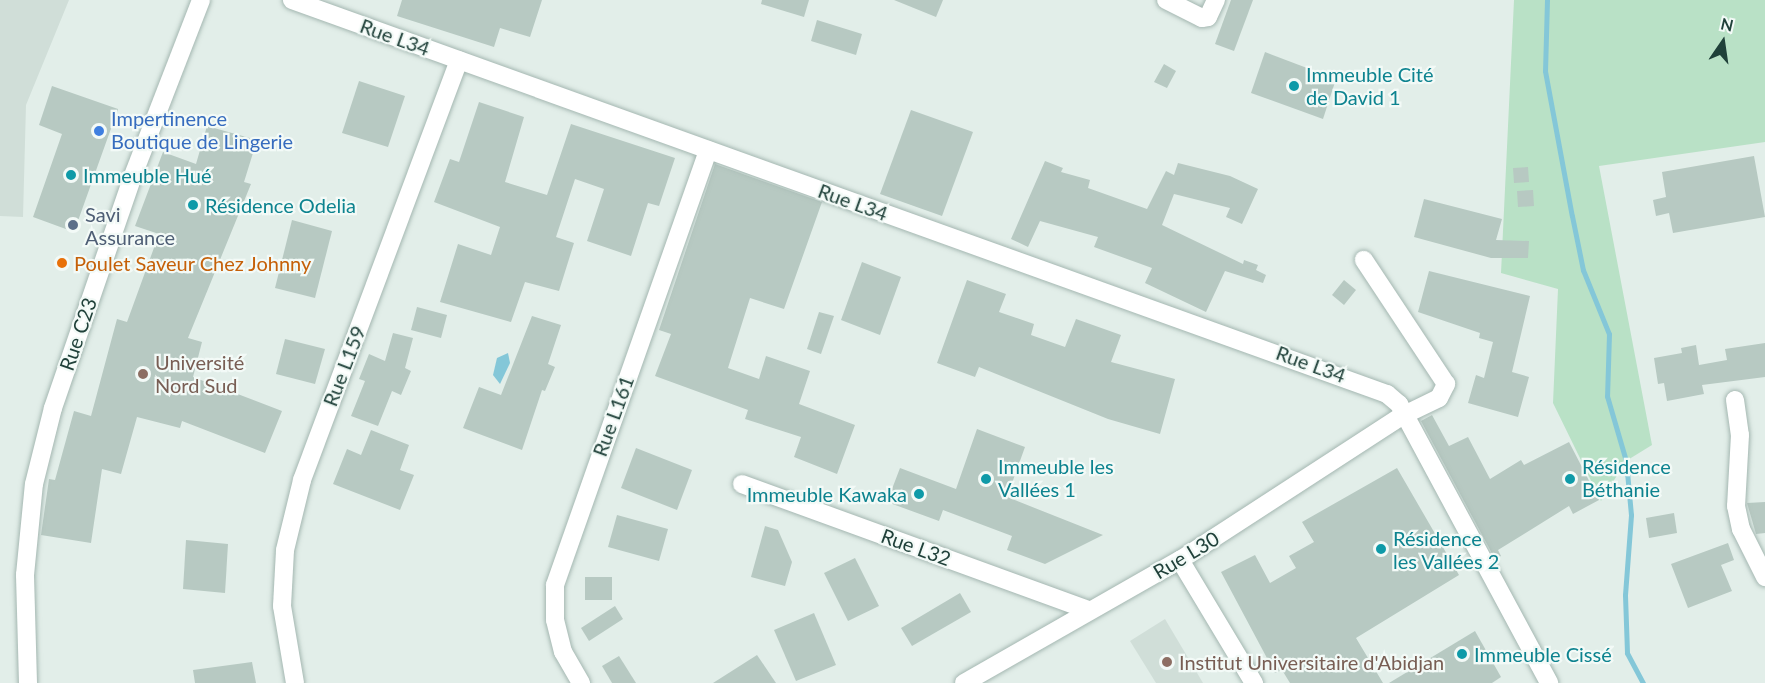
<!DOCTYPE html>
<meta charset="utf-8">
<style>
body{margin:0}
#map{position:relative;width:1765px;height:683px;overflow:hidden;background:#e2eee9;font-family:Lato,sans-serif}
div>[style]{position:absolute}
.built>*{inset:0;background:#d0ded8}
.green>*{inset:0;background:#b9e1c6}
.water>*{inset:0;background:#84c7d8}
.stream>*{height:5px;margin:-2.5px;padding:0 2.5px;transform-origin:2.5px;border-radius:2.5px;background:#84c7d8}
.building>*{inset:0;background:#b7c9c2}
.roads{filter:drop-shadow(0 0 2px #a4b7b1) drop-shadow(0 0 2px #a4b7b1)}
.street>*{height:18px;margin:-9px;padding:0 9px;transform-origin:9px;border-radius:9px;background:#fff}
.secondary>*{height:18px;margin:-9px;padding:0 9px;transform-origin:9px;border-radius:9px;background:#fff}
.dots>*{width:16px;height:16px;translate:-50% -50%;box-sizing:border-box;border:3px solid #f3faf7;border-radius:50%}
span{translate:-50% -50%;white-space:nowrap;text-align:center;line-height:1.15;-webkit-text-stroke:4.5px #f3faf7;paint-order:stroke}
.street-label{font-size:20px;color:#20413a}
.culture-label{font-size:20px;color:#0d838f}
.left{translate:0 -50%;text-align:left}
.right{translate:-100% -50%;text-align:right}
.shop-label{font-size:20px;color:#366cbe}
.service-label{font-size:20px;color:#4e5e75}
.food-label{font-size:20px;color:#c56008}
.education-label{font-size:20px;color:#785e54}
.north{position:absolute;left:1693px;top:12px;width:60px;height:60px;-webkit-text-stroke:4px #f3faf7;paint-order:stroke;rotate:13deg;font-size:16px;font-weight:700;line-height:24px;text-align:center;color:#20413a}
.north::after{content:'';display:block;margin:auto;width:21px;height:27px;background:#20413a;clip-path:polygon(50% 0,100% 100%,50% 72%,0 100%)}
</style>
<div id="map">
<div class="built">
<div style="clip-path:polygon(0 0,69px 0,26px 105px,23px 217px,0 216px)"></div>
<div style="clip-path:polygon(1165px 619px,1203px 683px,1156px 683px,1130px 641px)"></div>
</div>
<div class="green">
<div style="clip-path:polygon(1514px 0,1765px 0,1765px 142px,1599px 166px,1652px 445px,1626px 461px,1601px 501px,1553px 403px,1558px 289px,1501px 273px)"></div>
</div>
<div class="water">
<div style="clip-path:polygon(508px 353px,510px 363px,500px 384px,493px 375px,497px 358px)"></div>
</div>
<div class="stream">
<div style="left:1547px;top:0;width:71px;rotate:91.6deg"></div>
<div style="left:1545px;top:71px;width:147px;rotate:79.5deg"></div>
<div style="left:1572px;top:216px;width:55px;rotate:78.5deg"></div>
<div style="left:1583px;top:270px;width:69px;rotate:67.9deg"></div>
<div style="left:1609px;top:334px;width:62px;rotate:91.8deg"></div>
<div style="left:1607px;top:396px;width:68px;rotate:73.7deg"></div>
<div style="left:1626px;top:461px;width:54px;rotate:84.7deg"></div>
<div style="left:1631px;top:515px;width:80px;rotate:94.3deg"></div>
<div style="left:1625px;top:595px;width:58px;rotate:88deg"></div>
<div style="left:1627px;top:653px;width:34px;rotate:62deg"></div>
</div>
<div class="building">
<div style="clip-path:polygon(402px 0,542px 0,530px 37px,500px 28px,494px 47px,397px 16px)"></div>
<div style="clip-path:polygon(762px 0,809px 0,804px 17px,761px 4px)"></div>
<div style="clip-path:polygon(894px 0,943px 0,936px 17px)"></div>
<div style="clip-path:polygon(1231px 0,1253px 0,1234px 51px,1215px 44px)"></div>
<div style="clip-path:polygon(817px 20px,862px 34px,856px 55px,811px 41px)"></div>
<div style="clip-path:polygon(1265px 52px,1336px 79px,1323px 119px,1251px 93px)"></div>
<div style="clip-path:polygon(1164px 64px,1176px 71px,1167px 88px,1154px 82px)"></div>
<div style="clip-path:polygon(359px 81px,405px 96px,388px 147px,342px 133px)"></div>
<div style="clip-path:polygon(52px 86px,118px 109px,74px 232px,33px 217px,62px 134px,39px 125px)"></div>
<div style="clip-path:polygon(479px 102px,524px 117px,505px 182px,547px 195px,571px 124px,675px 158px,659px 206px,648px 203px,631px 256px,587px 241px,604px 189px,575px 179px,556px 237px,574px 243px,559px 291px,525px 282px,511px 322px,440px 302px,458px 244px,491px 255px,500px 227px,434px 202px,450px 159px,459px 162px)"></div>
<div style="clip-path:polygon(911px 110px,973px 132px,942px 216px,880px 194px)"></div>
<div style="clip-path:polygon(207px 126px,257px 140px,244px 182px,251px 184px,188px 338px,202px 342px,193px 377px,282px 411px,265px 453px,182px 421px,180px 428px,137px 417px,121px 474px,102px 469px,91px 543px,41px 535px,49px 479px,55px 480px,74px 411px,91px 416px,117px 319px,127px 322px,159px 234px,135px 226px,163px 152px,196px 164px)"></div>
<div style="clip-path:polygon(1754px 156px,1765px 217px,1673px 233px,1669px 213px,1656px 216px,1653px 200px,1666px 197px,1662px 172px)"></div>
<div style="clip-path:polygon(1045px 161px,1063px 168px,1061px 172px,1090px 180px,1088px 188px,1147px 209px,1166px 171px,1174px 175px,1178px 163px,1230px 176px,1258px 189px,1242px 224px,1226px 217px,1230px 208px,1174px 194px,1162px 225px,1243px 264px,1244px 260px,1258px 265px,1256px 270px,1266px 275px,1263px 283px,1225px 271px,1206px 312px,1145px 283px,1152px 268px,1094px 247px,1098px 237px,1040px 221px,1028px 247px,1011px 239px)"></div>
<div style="clip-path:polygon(715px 164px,822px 202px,784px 309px,750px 298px,728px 368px,759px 379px,766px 356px,810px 371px,799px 404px,855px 425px,837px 474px,794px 457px,801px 437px,745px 419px,748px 410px,655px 376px,671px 334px,659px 330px)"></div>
<div style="clip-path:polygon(1528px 167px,1529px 182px,1514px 183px,1513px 168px)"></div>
<div style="clip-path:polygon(1533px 190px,1534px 206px,1518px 207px,1517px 191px)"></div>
<div style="clip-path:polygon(1424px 199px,1502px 219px,1496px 240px,1529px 241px,1528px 258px,1491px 258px,1414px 237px)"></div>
<div style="clip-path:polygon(292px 220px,332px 231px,315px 298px,275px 288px)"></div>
<div style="clip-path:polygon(862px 262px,901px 277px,880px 335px,841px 320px)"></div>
<div style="clip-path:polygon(1429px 271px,1530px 296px,1512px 372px,1529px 377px,1518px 417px,1468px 403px,1476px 375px,1484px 378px,1493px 342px,1479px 338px,1480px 333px,1418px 312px)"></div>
<div style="clip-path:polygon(967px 280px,1006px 294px,999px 312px,1034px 324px,1031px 335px,1065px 347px,1076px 319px,1121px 335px,1111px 362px,1175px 379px,1160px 434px,1108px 419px,979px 367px,975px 377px,937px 363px)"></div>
<div style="clip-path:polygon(1344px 280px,1356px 290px,1344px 305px,1332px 295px)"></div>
<div style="clip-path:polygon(417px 307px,447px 315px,441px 338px,411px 330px)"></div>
<div style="clip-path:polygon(819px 312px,834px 316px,821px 354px,807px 349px)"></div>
<div style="clip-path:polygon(532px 316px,561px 325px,548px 364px,555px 367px,545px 391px,542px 390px,522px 450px,463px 428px,479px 387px,501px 395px)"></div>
<div style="clip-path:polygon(393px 333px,413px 338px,405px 368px,411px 371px,401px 395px,392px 391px,378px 426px,351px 416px,365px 381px,359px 379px,369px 354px,385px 361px)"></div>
<div style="clip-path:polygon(285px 339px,325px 349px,315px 384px,276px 374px)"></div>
<div style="clip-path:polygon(1765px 343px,1765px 377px,1702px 385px,1704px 394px,1667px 401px,1664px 383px,1658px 384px,1654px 358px,1682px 353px,1681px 348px,1696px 345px,1699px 365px,1727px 360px,1725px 349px)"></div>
<div style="clip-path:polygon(1432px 415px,1449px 446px,1468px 437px,1490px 479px,1521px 460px,1524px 465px,1569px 442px,1599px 500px,1573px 514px,1569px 506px,1498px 550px,1501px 556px,1495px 559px,1421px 421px)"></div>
<div style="clip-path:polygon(977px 429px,1025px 447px,1007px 497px,1103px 535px,1045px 564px,1007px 550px,1012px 536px,943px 510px,939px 521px,887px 502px,900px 468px,956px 489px)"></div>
<div style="clip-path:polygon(371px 430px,409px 445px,400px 470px,414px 475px,400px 510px,333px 484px,347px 449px,361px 455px)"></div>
<div style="clip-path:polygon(636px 448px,692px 470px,677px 510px,621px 488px)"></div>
<div style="clip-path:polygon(1397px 468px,1459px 575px,1356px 638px,1383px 683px,1290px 683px,1282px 670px,1275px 673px,1221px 572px,1255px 555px,1270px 583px,1296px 568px,1289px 556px,1314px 542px,1302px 522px)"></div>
<div style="clip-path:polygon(1765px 502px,1765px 533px,1756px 534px,1747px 503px)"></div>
<div style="clip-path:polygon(1674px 513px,1677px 533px,1649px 538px,1646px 518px)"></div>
<div style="clip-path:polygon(617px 515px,668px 529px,659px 561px,608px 547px)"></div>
<div style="clip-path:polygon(765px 526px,778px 530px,792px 562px,785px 586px,751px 577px)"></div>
<div style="clip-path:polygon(186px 540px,228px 544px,225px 593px,183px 589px)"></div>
<div style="clip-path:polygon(1728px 543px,1734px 560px,1721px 565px,1732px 591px,1688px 608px,1671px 564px)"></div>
<div style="clip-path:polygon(855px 558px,879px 606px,848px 621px,824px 573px)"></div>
<div style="clip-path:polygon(585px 577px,612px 577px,612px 600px,585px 600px)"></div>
<div style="clip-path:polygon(960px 593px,971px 612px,912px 646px,901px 628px)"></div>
<div style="clip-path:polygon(615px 606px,623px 619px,589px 641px,581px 628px)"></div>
<div style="clip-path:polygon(814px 613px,836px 665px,796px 681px,774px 630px)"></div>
<div style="clip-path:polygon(1475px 631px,1501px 677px,1492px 683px,1389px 683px)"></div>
<div style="clip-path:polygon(757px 655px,776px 683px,713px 683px)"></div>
<div style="clip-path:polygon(619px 656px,636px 683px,612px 683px,602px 666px)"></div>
<div style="clip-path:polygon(252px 662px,256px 683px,195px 683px,193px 670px)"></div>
</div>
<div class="roads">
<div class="street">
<div style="left:292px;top:0;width:1164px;rotate:19.79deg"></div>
<div style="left:1387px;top:394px;width:16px;rotate:40deg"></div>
<div style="left:1399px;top:404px;width:317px;rotate:61.7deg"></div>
<div style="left:1166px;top:0;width:40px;rotate:26.6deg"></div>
<div style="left:1202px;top:18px;width:6px;rotate:-9deg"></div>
<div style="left:1208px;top:17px;width:19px;rotate:-65deg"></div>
<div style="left:1735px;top:400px;width:35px;rotate:82deg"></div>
<div style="left:1740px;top:435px;width:71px;rotate:93.2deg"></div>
<div style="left:1736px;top:506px;width:24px;rotate:78deg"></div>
<div style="left:1741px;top:529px;width:54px;rotate:63.4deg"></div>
<div style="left:742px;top:484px;width:369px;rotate:20deg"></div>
<div style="left:1180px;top:560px;width:144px;rotate:59deg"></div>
<div style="left:295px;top:683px;width:78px;rotate:-99.6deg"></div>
<div style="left:282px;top:606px;width:56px;rotate:-86.9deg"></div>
<div style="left:285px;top:550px;width:72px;rotate:-76.3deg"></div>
<div style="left:302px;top:480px;width:448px;rotate:-69.5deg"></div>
<div style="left:581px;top:683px;width:36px;rotate:-120deg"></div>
<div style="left:563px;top:652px;width:33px;rotate:-104deg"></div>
<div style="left:555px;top:620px;width:35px;rotate:-90deg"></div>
<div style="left:555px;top:585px;width:461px;rotate:-70.6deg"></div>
<div style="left:964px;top:683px;width:249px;rotate:-29.7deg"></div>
<div style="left:1180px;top:560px;width:265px;rotate:-33deg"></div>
<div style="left:1402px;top:416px;width:41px;rotate:-25.9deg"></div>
<div style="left:1439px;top:398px;width:16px;rotate:-63deg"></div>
<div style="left:1446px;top:384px;width:149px;rotate:-123.5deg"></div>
</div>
<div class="secondary">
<div style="left:28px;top:683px;width:108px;rotate:-91.6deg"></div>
<div style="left:25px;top:575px;width:91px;rotate:-84.4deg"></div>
<div style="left:34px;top:484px;width:78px;rotate:-76deg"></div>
<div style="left:53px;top:408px;width:243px;rotate:-71deg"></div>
<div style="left:132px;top:178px;width:191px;rotate:-68.8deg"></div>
</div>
</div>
<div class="dots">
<div style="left:1294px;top:86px;background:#0f9aa8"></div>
<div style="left:99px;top:131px;background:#3f7fe0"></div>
<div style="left:71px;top:175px;background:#0f9aa8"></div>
<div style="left:193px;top:205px;background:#0f9aa8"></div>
<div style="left:73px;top:225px;background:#5c6f8a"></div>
<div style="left:62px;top:263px;background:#e8710a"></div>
<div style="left:143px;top:374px;background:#8d6e63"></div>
<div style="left:986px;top:479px;background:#0f9aa8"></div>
<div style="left:1570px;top:479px;background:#0f9aa8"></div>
<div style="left:919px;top:494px;background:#0f9aa8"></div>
<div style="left:1381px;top:549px;background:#0f9aa8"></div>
<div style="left:1462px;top:654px;background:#0f9aa8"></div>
<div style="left:1167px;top:662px;background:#8d6e63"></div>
</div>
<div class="street-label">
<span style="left:395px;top:37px;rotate:20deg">Rue L34</span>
<span style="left:853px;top:202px;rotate:20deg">Rue L34</span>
<span style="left:78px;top:334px;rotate:-71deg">Rue C23</span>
<span style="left:1311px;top:364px;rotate:20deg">Rue L34</span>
<span style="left:344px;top:366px;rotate:-69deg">Rue L159</span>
<span style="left:613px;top:416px;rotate:-70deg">Rue L161</span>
<span style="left:916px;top:547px;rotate:20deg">Rue L32</span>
<span style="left:1186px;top:555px;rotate:-31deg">Rue L30</span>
</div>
<div class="culture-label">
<span class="left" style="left:1306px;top:86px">Immeuble Cité<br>de David 1</span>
<span class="left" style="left:83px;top:175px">Immeuble Hué</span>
<span class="left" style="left:205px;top:205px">Résidence Odelia</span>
<span class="left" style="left:998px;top:478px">Immeuble les<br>Vallées 1</span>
<span class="left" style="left:1582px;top:478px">Résidence<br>Béthanie</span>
<span class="right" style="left:907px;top:494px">Immeuble Kawaka</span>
<span class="left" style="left:1393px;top:550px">Résidence<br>les Vallées 2</span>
<span class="left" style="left:1474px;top:654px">Immeuble Cissé</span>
</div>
<div class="shop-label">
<span class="left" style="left:111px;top:130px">Impertinence<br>Boutique de Lingerie</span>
</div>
<div class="service-label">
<span class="left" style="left:85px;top:226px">Savi<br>Assurance</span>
</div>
<div class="food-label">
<span class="left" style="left:74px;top:263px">Poulet Saveur Chez Johnny</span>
</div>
<div class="education-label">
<span class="left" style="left:155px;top:374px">Université<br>Nord Sud</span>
<span class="left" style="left:1179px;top:662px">Institut Universitaire d'Abidjan</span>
</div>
<div class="north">N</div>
</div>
